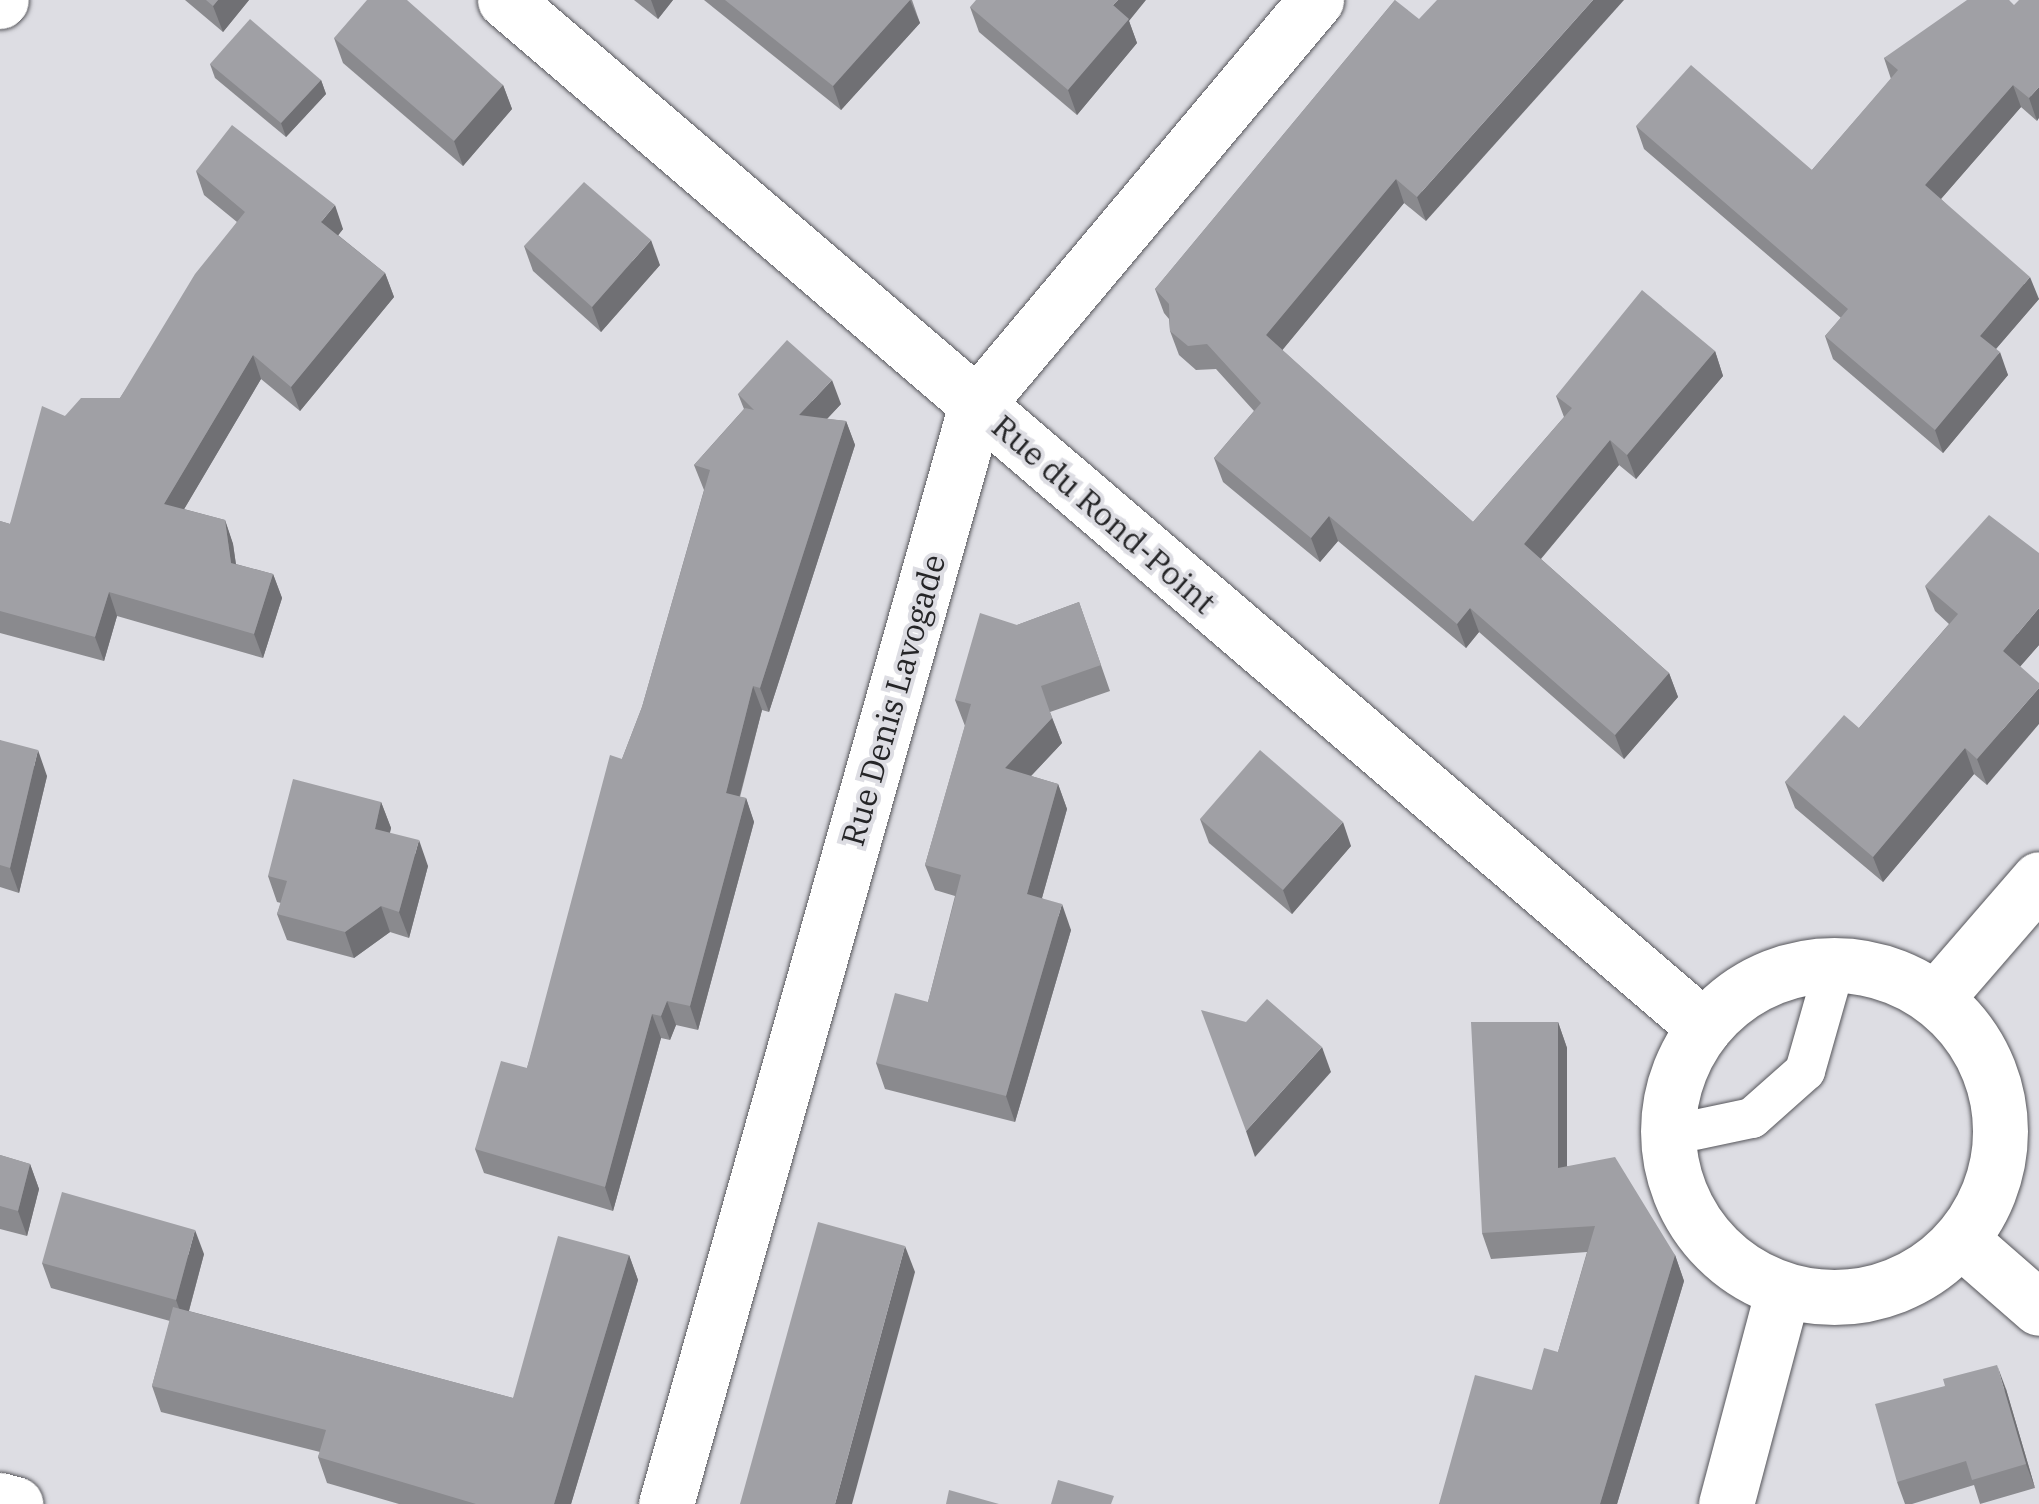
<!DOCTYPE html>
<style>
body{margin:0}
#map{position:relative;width:2039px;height:1504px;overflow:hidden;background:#dddde3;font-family:"IBM Plex Serif",serif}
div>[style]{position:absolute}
.roads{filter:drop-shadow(0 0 2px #56565b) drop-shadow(0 0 2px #56565b)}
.lane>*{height:40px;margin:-20px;padding:0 20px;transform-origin:20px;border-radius:20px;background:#fff}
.street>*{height:55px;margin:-27.5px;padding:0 27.5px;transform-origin:27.5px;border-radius:27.5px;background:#fff}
.street>.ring{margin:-27.5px;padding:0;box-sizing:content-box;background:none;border:55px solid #fff;border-radius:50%}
.wall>*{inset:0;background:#8a8a8e}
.shaded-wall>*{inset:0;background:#707074}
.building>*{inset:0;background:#a0a0a5}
span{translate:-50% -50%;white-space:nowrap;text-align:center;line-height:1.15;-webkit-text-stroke:8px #dddde3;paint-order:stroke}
.street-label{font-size:32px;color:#252527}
</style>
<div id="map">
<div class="roads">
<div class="lane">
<div style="left:1695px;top:1130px;width:58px;rotate:-11.9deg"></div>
<div style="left:1752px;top:1118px;width:71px;rotate:-41.6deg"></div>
<div style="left:1805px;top:1071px;width:87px;rotate:-74.1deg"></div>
</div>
<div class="street">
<div style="left:505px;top:0;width:1579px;rotate:40.58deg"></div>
<div style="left:0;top:1px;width:1px;rotate:-45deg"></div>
<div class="ring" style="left:1668px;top:965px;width:277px;height:277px"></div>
<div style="left:1936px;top:998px;width:157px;rotate:-49.1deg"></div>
<div style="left:1961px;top:1240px;width:103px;rotate:41.1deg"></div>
<div style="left:0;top:1500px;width:16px;rotate:15deg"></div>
<div style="left:666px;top:1504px;width:1142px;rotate:-74.25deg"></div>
<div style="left:976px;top:405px;width:529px;rotate:-49.99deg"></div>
<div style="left:1726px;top:1504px;width:221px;rotate:-75.1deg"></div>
</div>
</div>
<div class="wall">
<div style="clip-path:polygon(185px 0,249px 0,223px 32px)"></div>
<div style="clip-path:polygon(634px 0,673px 0,658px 19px)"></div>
<div style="clip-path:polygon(704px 0,912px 0,920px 23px,841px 110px)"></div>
<div style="clip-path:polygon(1395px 0,1426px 221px,1404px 203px,1282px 350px,1473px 522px,1564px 417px,1556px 396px,1715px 351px,1723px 376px,1636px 479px,1619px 465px,1541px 559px,1669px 673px,1678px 697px,1624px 759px,1479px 632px,1466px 648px,1338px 541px,1320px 562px,1223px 482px,1214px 458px,1254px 411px,1216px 369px,1196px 370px,1179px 355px,1170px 331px,1169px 319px,1164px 313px,1155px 289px)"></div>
<div style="clip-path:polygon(2009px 0,2037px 121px,2021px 107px,1941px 199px,2039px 299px,1996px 349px,2008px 375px,1943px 453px,1833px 359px,1825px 336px,1841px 318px,1644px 149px,1636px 126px,1812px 170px,1891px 79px,1884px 58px)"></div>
<div style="clip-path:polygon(970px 7px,1129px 21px,1137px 43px,1077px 115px,979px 32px)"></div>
<div style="clip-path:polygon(334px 38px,503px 85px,512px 109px,463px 166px,343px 63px)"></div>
<div style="clip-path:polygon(210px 64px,321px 80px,326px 94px,286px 137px,215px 78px)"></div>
<div style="clip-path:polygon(196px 171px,343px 229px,338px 235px,385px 273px,394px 297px,300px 411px,261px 379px,184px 509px,225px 520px,233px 544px,236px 564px,273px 574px,282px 598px,263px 658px,117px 616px,104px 661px,0 633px,0 521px,10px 524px,65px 416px,120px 398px,237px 222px,204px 195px)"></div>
<div style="clip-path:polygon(524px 246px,660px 265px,601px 332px,533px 271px)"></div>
<div style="clip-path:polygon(738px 394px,841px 404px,827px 419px,846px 421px,855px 445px,769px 712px,762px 710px,740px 797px,746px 798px,754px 822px,698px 1030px,676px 1025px,670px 1040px,661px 1038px,613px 1211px,484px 1173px,475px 1149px,527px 1068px,622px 759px,642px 707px,704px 490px,694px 465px,744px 409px)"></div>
<div style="clip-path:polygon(1925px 586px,2039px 645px,2020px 666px,1987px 785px,1974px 774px,1883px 882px,1795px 808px,1785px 782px,1859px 728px,1949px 624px,1935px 611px)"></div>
<div style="clip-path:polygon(1079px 602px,1110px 691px,1050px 712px,1062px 743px,1031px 776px,1058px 784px,1067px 809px,1042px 898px,1071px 930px,1015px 1122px,885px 1089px,876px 1063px,928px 1002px,955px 896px,935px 890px,925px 865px,965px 726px,955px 700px,1017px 625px)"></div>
<div style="clip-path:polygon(0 740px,47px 776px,19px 893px,0 887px)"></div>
<div style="clip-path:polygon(381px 802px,391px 828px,390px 833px,428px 866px,409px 938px,390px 932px,354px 958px,287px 940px,277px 914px,281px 903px,277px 902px,268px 876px)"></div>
<div style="clip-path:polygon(1200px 819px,1351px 846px,1292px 914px,1209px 843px)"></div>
<div style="clip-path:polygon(1558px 1022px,1567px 1048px,1567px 1166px,1675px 1255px,1684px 1281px,1617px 1504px,1439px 1504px,1532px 1390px,1558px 1352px,1587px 1252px,1491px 1259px,1482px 1233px)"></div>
<div style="clip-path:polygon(0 1155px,30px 1164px,39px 1189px,27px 1236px,0 1229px)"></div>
<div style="clip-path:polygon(204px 1254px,189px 1311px,513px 1398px,629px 1255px,638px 1280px,571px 1504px,399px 1504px,327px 1483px,318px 1457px,320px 1452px,161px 1412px,152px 1386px,170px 1321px,51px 1288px,42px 1263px)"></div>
<div style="clip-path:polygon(2006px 1389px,2035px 1488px,1980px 1504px,1974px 1485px,1912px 1504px,1905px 1504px,1897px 1482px)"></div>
</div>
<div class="shaded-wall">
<div style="clip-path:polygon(218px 0,249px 0,223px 32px,213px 6px)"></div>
<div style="clip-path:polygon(651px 0,673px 0,658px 19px)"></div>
<div style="clip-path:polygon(910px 0,920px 23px,841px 110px,833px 86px)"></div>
<div style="clip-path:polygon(1118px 0,1146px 0,1129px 21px,1137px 43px,1077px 115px,1068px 90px,1113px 5px)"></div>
<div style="clip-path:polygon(1593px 0,1624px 0,1426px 221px,1417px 197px)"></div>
<div style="clip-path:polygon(321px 80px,326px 94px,286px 137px,281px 123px)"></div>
<div style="clip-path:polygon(503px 85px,512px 109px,463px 166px,454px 141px)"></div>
<div style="clip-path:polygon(2013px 85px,2021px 107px,1933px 208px,1925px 185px)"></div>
<div style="clip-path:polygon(2039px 87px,2039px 118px,2037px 121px,2029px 98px)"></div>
<div style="clip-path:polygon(1396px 179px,1404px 203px,1275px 359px,1266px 335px)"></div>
<div style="clip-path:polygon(335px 205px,343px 229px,330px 246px,321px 222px)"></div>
<div style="clip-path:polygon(651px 240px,660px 265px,601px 332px,592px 307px)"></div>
<div style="clip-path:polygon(385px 273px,394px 297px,300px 411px,291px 387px)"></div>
<div style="clip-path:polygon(2030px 277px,2039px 299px,1988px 358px,1980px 336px)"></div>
<div style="clip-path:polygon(1715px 351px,1723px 376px,1636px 479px,1627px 455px)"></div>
<div style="clip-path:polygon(2000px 352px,2008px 375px,1943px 453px,1935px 430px)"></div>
<div style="clip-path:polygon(253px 355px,261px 379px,173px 528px,164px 504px)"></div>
<div style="clip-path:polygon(832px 380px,841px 404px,808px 439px,799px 415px)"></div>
<div style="clip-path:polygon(846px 421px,855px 445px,769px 712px,760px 688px)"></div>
<div style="clip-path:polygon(1610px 440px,1619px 465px,1533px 568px,1524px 544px)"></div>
<div style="clip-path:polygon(1329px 516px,1338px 541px,1320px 562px,1311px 538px)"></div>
<div style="clip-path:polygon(225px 520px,233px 544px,239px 587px,231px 563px)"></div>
<div style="clip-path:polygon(273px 574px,282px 598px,263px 658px,254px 634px)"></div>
<div style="clip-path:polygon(109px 592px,117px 616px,104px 661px,95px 637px)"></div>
<div style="clip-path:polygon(1470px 608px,1479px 632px,1466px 648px,1457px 624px)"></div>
<div style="clip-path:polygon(2039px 608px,2039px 645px,2012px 676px,2003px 651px)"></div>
<div style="clip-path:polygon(1669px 673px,1678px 697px,1624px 759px,1615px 735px)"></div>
<div style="clip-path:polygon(753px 686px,762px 710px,734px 817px,726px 793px)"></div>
<div style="clip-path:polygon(2039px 688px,2039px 724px,1987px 785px,1977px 759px)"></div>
<div style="clip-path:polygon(1052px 718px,1062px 743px,1014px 794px,1005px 768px)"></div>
<div style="clip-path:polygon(1965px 748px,1974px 774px,1883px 882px,1873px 857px)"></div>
<div style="clip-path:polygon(38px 750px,47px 776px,19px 893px,10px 868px)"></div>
<div style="clip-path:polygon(1058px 784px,1067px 809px,1036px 919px,1027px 894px)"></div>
<div style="clip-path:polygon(746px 798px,754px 822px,698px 1030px,690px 1006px)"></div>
<div style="clip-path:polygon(381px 802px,391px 828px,384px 854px,375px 829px)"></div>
<div style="clip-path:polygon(1343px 822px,1351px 846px,1292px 914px,1283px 890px)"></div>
<div style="clip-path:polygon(419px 840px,428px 866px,409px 938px,399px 912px)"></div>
<div style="clip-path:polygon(1062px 904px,1071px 930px,1015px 1122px,1006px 1096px)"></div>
<div style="clip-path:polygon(381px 906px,390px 932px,354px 958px,345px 932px)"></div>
<div style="clip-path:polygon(667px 1001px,676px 1025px,670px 1040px,661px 1016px)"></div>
<div style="clip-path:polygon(652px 1014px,661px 1038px,613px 1211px,605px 1187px)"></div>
<div style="clip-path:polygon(1558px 1022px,1567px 1048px,1567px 1193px,1558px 1168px)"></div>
<div style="clip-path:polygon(1322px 1047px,1331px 1072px,1255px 1157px,1246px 1131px)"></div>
<div style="clip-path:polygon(30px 1164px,39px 1189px,27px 1236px,18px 1211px)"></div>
<div style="clip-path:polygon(195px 1230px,204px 1254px,185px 1325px,176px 1300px)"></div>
<div style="clip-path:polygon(905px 1246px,915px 1272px,852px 1504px,835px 1504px)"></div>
<div style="clip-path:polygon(629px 1255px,638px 1280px,571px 1504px,554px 1504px)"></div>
<div style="clip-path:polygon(1675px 1255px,1684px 1281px,1617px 1504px,1600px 1504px)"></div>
<div style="clip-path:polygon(1997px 1365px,2006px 1389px,2035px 1488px,2026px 1464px)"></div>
</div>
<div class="building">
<div style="clip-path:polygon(206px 0,218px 0,213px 6px)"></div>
<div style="clip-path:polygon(367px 0,407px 0,503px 85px,454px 141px,334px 38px)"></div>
<div style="clip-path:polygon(725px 0,910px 0,833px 86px)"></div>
<div style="clip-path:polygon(976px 0,1118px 0,1113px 5px,1129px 19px,1068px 90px,970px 7px)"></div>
<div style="clip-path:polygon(1395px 0,1419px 19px,1437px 0,1593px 0,1417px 197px,1396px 179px,1266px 335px,1473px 522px,1572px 408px,1556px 396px,1642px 290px,1715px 351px,1627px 455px,1610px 440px,1524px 544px,1669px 673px,1615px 735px,1470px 608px,1457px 624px,1329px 516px,1311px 538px,1214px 458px,1261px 403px,1207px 344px,1188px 346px,1170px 331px,1169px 304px,1155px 289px)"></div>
<div style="clip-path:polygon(1967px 0,2009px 0,2014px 5px,2019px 0,2039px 0,2039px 87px,2029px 98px,2013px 85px,1925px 185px,2030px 277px,1980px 336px,2000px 352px,1935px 430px,1825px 336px,1848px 309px,1636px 126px,1691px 65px,1812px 170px,1898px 70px,1884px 58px)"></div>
<div style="clip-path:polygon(250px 19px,321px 80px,281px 123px,210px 64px)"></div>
<div style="clip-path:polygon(232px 125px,335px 205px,321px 222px,385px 273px,291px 387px,253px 355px,164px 504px,225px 520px,231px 563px,273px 574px,254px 634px,109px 592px,95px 637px,0 611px,0 521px,10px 524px,42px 406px,65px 416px,81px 398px,120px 398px,195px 274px,245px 212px,196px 171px)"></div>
<div style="clip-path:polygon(584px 182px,651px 240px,592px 307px,524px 246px)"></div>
<div style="clip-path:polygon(787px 340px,832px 380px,799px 415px,846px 421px,760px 688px,753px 686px,726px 793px,746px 798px,690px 1006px,667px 1001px,661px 1016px,652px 1014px,605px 1187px,475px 1149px,501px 1061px,527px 1068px,610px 755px,622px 759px,642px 707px,710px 470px,694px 465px,745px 408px,754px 410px,738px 394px)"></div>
<div style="clip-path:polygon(1989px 515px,2039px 553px,2039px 608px,2003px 651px,2039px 683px,2039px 688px,1977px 759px,1965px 748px,1873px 857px,1785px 782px,1844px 715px,1859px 728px,1958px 614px,1925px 586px)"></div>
<div style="clip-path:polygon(1079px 602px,1101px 665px,1041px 686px,1052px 718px,1005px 768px,1058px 784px,1027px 894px,1062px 904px,1006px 1096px,876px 1063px,895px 993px,928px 1002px,961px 875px,925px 865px,971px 704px,955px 700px,980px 613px,1017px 625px)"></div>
<div style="clip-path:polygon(0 740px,38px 750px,10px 868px,0 865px)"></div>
<div style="clip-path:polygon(1260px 750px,1343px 822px,1283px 890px,1200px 819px)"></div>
<div style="clip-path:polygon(293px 779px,381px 802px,375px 829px,419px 840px,399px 912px,381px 906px,345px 932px,277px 914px,287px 881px,268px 876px)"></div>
<div style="clip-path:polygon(1267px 999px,1322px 1047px,1246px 1131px,1201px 1010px,1246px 1022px)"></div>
<div style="clip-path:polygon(1471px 1022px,1558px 1022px,1558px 1168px,1615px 1157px,1675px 1255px,1600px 1504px,1439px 1504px,1475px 1375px,1532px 1390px,1544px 1348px,1558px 1352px,1595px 1226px,1482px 1233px)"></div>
<div style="clip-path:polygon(0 1155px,30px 1164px,18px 1211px,0 1206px)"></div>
<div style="clip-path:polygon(62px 1192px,195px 1230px,176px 1300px,42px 1263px)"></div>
<div style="clip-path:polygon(818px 1222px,905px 1246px,835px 1504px,740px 1504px)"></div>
<div style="clip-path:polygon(558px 1236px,629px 1255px,554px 1504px,476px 1504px,318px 1457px,326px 1430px,152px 1386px,173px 1307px,513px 1398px)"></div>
<div style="clip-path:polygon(1997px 1365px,2026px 1464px,1972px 1480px,1966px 1461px,1897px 1482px,1875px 1404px,1945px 1386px,1943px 1379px)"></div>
<div style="clip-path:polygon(1058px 1480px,1114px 1496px,1111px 1504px,1051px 1504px)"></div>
<div style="clip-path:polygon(949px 1490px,999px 1504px,946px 1504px)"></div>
</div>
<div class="street-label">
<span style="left:1104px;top:514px;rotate:41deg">Rue du Rond-Point</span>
<span style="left:893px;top:700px;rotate:-74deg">Rue Denis Lavogade</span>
</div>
</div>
